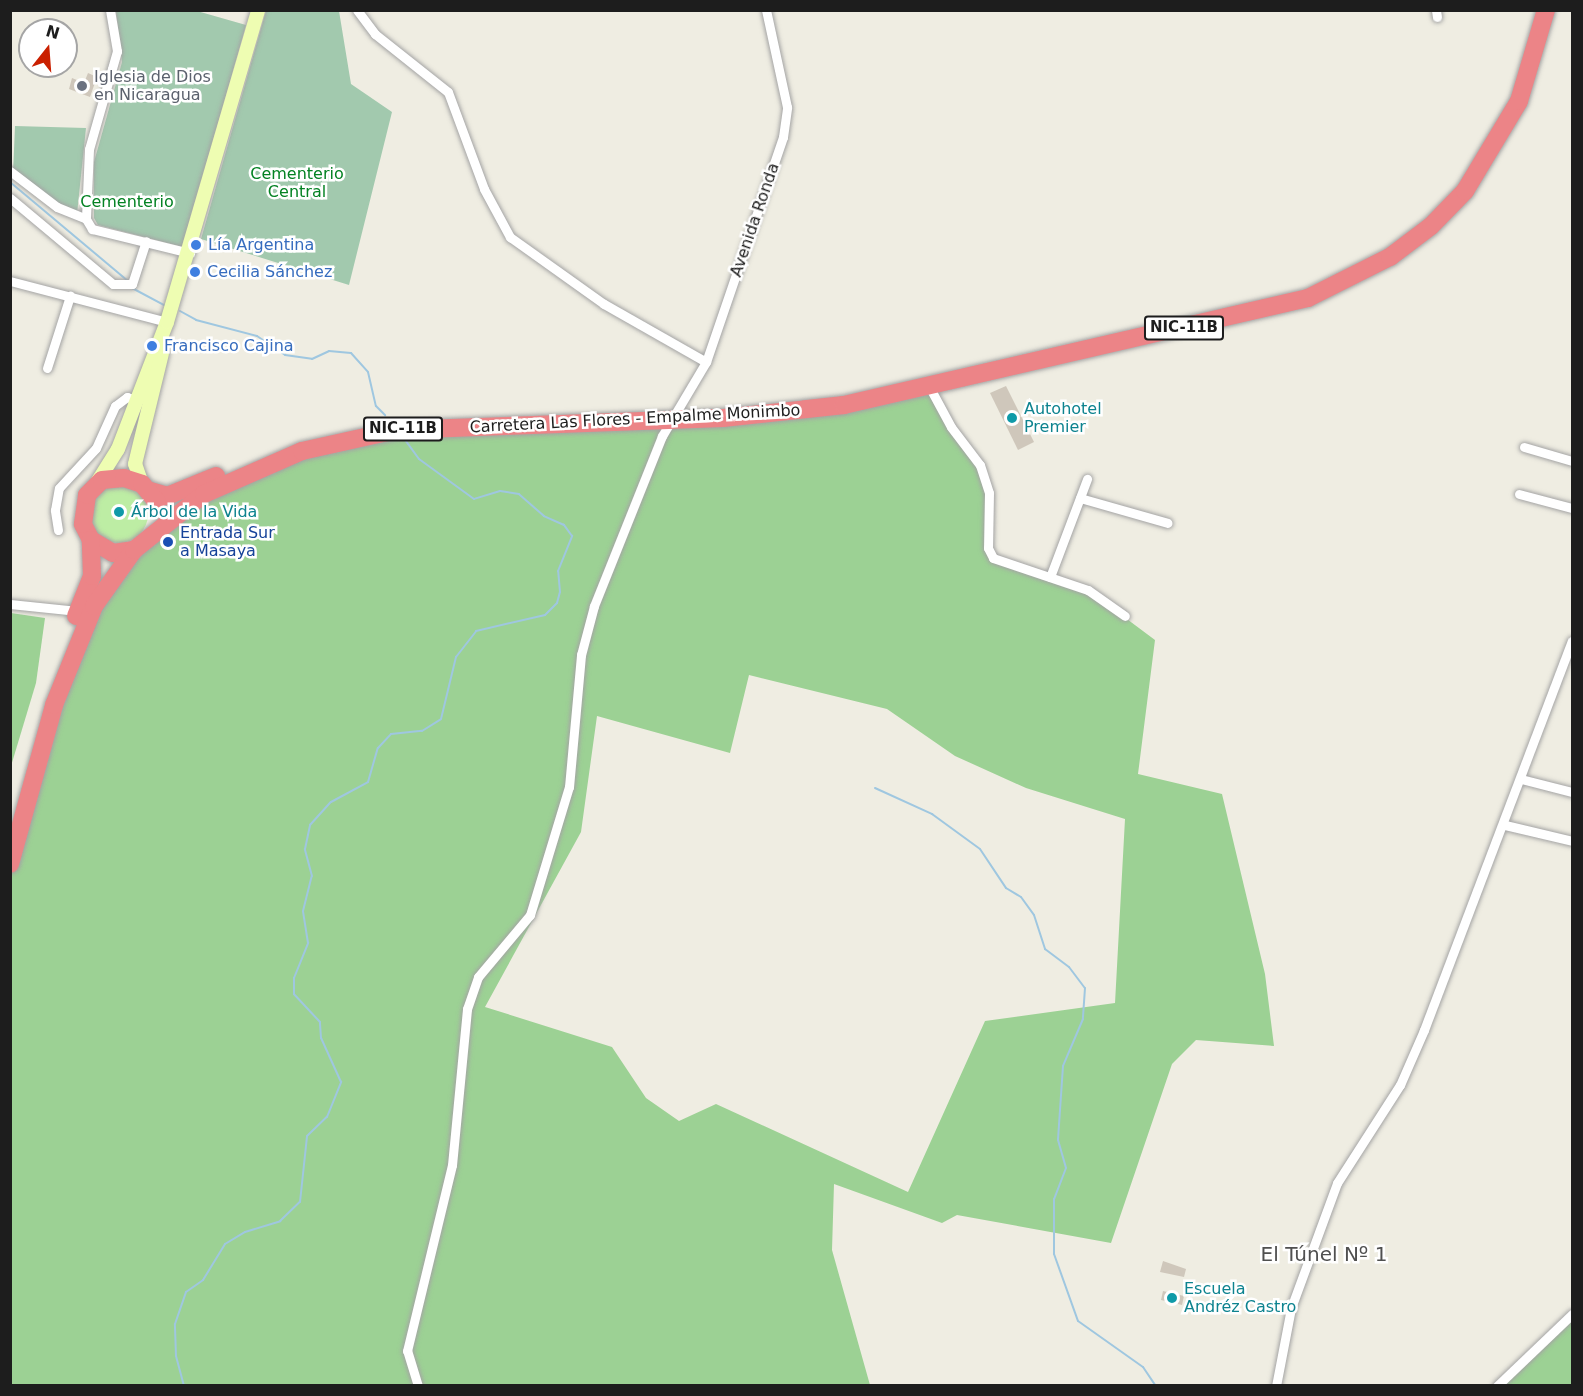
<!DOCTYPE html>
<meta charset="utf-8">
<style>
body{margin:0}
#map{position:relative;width:1583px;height:1396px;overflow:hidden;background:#efede2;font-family:"DejaVu Sans",sans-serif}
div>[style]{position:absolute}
.grass>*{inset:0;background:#bdeda4}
.round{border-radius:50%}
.forest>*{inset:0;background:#9cd194}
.cemetery>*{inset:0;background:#a2c9ae}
.stream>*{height:2px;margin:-1px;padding:0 1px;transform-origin:1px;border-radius:1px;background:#9fc7e0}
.building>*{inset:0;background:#cfc7bb}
.roads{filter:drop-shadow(0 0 2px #a4a4a4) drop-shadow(0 0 2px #a4a4a4)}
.street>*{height:9px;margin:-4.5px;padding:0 4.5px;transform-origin:4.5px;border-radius:4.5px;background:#fff}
.secondary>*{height:14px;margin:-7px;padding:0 7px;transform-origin:7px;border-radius:7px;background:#eefdb2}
.highway>*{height:18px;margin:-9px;padding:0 9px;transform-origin:9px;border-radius:9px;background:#ec8487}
.dots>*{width:16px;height:16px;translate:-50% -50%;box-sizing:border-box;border:3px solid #fff;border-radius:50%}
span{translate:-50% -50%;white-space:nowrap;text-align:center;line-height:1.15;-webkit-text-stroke:5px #fff;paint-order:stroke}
.shield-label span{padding:2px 4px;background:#fff;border:2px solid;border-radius:4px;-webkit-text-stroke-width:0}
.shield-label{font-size:15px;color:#1d1d1d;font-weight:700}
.worship-label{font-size:16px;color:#5b616d}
.left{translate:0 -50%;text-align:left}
.park-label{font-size:16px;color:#048223}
.street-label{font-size:16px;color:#1d1d1d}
.shop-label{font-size:16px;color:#366cbe}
.culture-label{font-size:16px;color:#0d838f}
.transit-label{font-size:16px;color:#164399}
.quarter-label{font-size:20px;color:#505050}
.frame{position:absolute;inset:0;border:12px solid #1d1d1d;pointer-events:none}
.north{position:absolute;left:18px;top:18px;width:60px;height:60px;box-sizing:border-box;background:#fff;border:2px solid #a5a5a5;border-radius:50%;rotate:17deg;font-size:16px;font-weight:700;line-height:24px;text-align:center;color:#1d1d1d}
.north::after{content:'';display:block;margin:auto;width:21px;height:27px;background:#ca2000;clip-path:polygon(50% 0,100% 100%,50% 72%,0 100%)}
</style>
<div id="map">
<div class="grass">
<div class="round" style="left:90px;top:485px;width:58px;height:58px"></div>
</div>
<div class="forest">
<div style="clip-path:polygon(evenodd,930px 388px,980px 465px,989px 493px,993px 558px,1088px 590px,1155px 640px,1138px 774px,1222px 794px,1265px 974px,1274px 1046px,1196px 1040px,1172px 1064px,1111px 1243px,957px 1215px,942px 1223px,834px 1184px,832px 1250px,870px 1385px,11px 1386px,11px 860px,85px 625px,176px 512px,334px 441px,723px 418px,930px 388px,749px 675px,887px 709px,955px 756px,1026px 788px,1125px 819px,1115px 1003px,985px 1021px,908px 1192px,716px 1104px,679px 1121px,646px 1098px,612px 1047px,485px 1007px,581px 832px,597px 716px,730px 753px,749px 675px)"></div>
<div style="clip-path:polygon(11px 613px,45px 618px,36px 683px,11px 766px)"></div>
<div style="clip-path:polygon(1572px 1314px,1572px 1385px,1497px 1385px)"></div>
</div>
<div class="cemetery">
<div style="clip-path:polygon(116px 11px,197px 11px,246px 25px,183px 247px,98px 225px,94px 218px,94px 162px,122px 62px)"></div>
<div style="clip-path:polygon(266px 11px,339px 11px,351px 84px,392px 112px,349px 285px,201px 239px)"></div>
<div style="clip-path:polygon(15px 126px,86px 128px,77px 214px,68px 213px,13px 174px)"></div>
</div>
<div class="stream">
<div style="left:10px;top:182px;width:154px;rotate:40deg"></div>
<div style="left:132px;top:288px;width:38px;rotate:28deg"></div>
<div style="left:180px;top:311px;width:18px;rotate:29deg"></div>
<div style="left:196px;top:320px;width:63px;rotate:14.7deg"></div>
<div style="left:257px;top:336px;width:34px;rotate:34deg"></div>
<div style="left:285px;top:355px;width:27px;rotate:8deg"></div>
<div style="left:312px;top:359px;width:19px;rotate:-25deg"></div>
<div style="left:329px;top:351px;width:22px;rotate:5deg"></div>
<div style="left:351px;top:353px;width:25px;rotate:48deg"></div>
<div style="left:368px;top:372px;width:35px;rotate:77deg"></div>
<div style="left:376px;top:406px;width:13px;rotate:45deg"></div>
<div style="left:875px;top:788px;width:63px;rotate:24.5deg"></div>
<div style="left:932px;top:814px;width:59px;rotate:36.1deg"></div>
<div style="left:980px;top:849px;width:47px;rotate:56.3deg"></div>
<div style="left:1006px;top:888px;width:17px;rotate:31deg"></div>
<div style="left:1021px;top:897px;width:22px;rotate:54deg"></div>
<div style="left:1034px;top:915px;width:36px;rotate:72deg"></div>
<div style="left:1045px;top:949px;width:30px;rotate:37deg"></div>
<div style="left:1069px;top:967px;width:26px;rotate:53deg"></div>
<div style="left:1085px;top:988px;width:31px;rotate:94deg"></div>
<div style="left:1083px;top:1019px;width:51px;rotate:113.1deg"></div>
<div style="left:1063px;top:1066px;width:74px;rotate:93.9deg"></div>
<div style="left:1058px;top:1140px;width:29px;rotate:74deg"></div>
<div style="left:1066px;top:1168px;width:33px;rotate:111deg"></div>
<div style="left:1054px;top:1199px;width:55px;rotate:90deg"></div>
<div style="left:1054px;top:1254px;width:71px;rotate:70.3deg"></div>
<div style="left:1078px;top:1321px;width:80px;rotate:35.3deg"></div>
<div style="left:1143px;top:1367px;width:23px;rotate:56deg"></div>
<div style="left:184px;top:1386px;width:31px;rotate:-105deg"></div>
<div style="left:176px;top:1356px;width:32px;rotate:-92deg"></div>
<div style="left:175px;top:1324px;width:34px;rotate:-71deg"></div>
<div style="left:186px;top:1292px;width:21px;rotate:-35deg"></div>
<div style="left:203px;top:1280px;width:42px;rotate:-58.6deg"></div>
<div style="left:225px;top:1244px;width:23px;rotate:-31deg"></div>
<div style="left:245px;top:1232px;width:37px;rotate:-17deg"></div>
<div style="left:280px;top:1221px;width:28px;rotate:-44deg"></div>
<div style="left:300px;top:1202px;width:66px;rotate:-83.9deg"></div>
<div style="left:307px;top:1136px;width:28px;rotate:-44deg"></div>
<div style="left:327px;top:1117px;width:38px;rotate:-68deg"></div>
<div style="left:341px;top:1082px;width:48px;rotate:-114.4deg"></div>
<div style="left:321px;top:1038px;width:16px;rotate:-94deg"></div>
<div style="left:320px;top:1022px;width:38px;rotate:-133deg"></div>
<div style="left:294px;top:994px;width:16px;rotate:-90deg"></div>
<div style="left:294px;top:978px;width:38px;rotate:-68deg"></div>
<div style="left:308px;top:943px;width:32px;rotate:-99deg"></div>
<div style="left:303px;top:911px;width:36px;rotate:-76deg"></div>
<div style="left:312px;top:876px;width:28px;rotate:-105deg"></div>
<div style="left:305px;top:849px;width:25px;rotate:-78deg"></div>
<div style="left:310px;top:825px;width:31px;rotate:-48deg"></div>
<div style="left:331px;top:802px;width:42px;rotate:-28.4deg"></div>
<div style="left:368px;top:782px;width:35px;rotate:-74deg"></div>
<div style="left:378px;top:748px;width:19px;rotate:-47deg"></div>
<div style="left:391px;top:734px;width:31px;rotate:-6deg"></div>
<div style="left:422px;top:731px;width:22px;rotate:-32deg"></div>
<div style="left:441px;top:719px;width:64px;rotate:-76.4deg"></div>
<div style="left:456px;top:657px;width:33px;rotate:-52deg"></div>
<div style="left:476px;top:631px;width:71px;rotate:-13.1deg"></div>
<div style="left:545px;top:615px;width:17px;rotate:-45deg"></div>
<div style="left:557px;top:603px;width:11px;rotate:-75deg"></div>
<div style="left:560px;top:592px;width:21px;rotate:-95deg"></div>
<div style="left:558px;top:571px;width:38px;rotate:-68deg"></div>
<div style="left:572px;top:536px;width:14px;rotate:-126deg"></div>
<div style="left:564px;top:525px;width:22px;rotate:-156deg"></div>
<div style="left:544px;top:516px;width:33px;rotate:-139deg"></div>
<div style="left:519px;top:494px;width:19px;rotate:-171deg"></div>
<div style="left:500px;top:491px;width:27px;rotate:163deg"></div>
<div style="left:474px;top:499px;width:68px;rotate:-144deg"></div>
<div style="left:419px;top:459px;width:29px;rotate:-126deg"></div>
</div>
<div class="building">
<div style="clip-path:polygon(88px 73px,97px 77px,90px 97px,69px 89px,72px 78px,84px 83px)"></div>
<div style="clip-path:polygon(1006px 386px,1034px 442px,1018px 450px,990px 393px)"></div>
<div style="clip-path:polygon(1163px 1261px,1186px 1269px,1184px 1277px,1160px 1272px)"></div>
<div style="clip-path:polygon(1163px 1291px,1184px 1296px,1182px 1305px,1161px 1300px)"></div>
</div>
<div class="roads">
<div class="street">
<div style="left:110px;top:10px;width:42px;rotate:80.3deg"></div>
<div style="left:117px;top:51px;width:102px;rotate:105.9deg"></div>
<div style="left:89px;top:149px;width:70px;rotate:92.5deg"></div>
<div style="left:86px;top:219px;width:12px;rotate:59deg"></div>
<div style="left:92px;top:229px;width:101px;rotate:13.8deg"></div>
<div style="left:357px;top:10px;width:30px;rotate:53deg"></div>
<div style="left:375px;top:34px;width:93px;rotate:38.5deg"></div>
<div style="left:448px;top:92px;width:103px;rotate:69.6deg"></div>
<div style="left:484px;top:189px;width:55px;rotate:61.6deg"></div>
<div style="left:510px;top:237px;width:115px;rotate:35.5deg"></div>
<div style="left:604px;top:304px;width:117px;rotate:29.6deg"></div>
<div style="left:1436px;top:10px;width:7px;rotate:82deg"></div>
<div style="left:10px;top:171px;width:59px;rotate:37.5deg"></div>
<div style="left:57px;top:207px;width:31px;rotate:22deg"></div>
<div style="left:10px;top:198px;width:134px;rotate:39.9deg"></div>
<div style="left:113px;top:284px;width:19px"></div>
<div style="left:132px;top:284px;width:45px;rotate:-72deg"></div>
<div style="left:10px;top:281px;width:162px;rotate:14.6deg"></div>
<div style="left:47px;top:368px;width:76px;rotate:-72.3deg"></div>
<div style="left:930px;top:388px;width:44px;rotate:61.7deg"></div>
<div style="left:951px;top:427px;width:48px;rotate:52.7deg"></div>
<div style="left:980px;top:465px;width:29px;rotate:72deg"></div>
<div style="left:989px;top:493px;width:55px;rotate:91deg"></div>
<div style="left:988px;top:548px;width:11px;rotate:63deg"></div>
<div style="left:993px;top:558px;width:100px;rotate:18.6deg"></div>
<div style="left:1088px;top:590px;width:45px;rotate:35.1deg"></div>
<div style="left:1524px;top:447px;width:50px;rotate:16.3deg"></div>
<div style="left:1519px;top:494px;width:55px;rotate:14.8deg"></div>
<div style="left:1080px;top:498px;width:91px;rotate:15.9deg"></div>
<div style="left:58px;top:530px;width:20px;rotate:-99deg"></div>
<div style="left:55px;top:510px;width:22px;rotate:-80deg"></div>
<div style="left:59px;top:488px;width:54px;rotate:-47.2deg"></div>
<div style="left:96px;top:448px;width:46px;rotate:-65.7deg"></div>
<div style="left:115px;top:406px;width:15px;rotate:-37deg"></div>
<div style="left:127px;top:397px;width:9px;rotate:18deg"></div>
<div style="left:1050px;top:577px;width:105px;rotate:-69.3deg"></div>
<div style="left:10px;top:604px;width:68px;rotate:5.9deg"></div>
<div style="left:1521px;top:779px;width:53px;rotate:14.3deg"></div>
<div style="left:1505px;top:825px;width:69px;rotate:13.4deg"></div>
<div style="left:418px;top:1386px;width:37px;rotate:-107deg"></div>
<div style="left:407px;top:1351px;width:191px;rotate:-76.4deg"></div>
<div style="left:452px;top:1165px;width:157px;rotate:-84.5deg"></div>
<div style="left:467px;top:1009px;width:34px;rotate:-71deg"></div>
<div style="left:478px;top:977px;width:81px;rotate:-50deg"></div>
<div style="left:530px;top:915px;width:134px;rotate:-73.1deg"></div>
<div style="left:569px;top:787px;width:133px;rotate:-84.8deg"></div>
<div style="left:581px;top:655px;width:51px;rotate:-75.1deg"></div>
<div style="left:594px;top:606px;width:183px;rotate:-68.2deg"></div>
<div style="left:662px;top:436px;width:86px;rotate:-59.3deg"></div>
<div style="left:706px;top:362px;width:238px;rotate:-71.1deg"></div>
<div style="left:783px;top:137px;width:30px;rotate:-82deg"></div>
<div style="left:787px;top:107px;width:99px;rotate:-102.2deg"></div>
<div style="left:1276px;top:1386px;width:79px;rotate:-79.1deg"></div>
<div style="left:1291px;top:1308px;width:133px;rotate:-69.8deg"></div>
<div style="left:1337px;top:1183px;width:117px;rotate:-57.3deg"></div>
<div style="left:1400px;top:1085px;width:60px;rotate:-66.4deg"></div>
<div style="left:1424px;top:1030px;width:416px;rotate:-69.2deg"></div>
<div style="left:1497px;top:1386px;width:104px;rotate:-43.8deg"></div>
</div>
<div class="secondary">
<div style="left:96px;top:484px;width:41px;rotate:-57.8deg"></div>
<div style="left:118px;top:449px;width:136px;rotate:-68.9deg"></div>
<div style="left:167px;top:322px;width:325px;rotate:-73.7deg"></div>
<div style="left:142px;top:484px;width:21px;rotate:-109deg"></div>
<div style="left:135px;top:464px;width:114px;rotate:-76.3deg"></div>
</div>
<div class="highway">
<div style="left:151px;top:491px;width:17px;rotate:17deg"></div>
<div style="left:167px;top:496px;width:53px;rotate:-22.2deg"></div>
<div style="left:134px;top:550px;width:21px;rotate:172deg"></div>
<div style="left:113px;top:553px;width:26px;rotate:-149deg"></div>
<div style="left:91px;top:540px;width:18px;rotate:-117deg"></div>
<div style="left:83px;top:524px;width:29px;rotate:-82deg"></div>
<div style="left:87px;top:495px;width:21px;rotate:-45deg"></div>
<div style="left:102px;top:480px;width:22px;rotate:-5deg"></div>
<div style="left:124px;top:478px;width:19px;rotate:18deg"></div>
<div style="left:142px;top:484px;width:23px;rotate:50deg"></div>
<div style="left:76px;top:616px;width:43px;rotate:-68.2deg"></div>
<div style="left:92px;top:576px;width:36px;rotate:-92deg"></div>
<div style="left:10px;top:864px;width:165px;rotate:-74.5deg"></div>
<div style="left:54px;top:705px;width:107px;rotate:-68deg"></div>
<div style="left:94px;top:606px;width:69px;rotate:-54.5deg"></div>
<div style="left:134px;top:550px;width:90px;rotate:-38.7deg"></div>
<div style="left:204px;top:494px;width:107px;rotate:-23.7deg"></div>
<div style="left:302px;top:451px;width:97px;rotate:-12.5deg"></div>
<div style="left:397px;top:430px;width:326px;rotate:-2.1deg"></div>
<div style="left:723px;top:418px;width:122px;rotate:-6.1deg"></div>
<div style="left:844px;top:405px;width:476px;rotate:-13deg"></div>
<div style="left:1308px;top:298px;width:92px;rotate:-26.6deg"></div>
<div style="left:1390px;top:257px;width:51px;rotate:-37.1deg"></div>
<div style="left:1431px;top:226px;width:49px;rotate:-45.8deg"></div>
<div style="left:1465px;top:191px;width:105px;rotate:-59deg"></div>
<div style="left:1519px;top:101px;width:95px;rotate:-73.5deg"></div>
</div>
</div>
<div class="dots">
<div style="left:82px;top:86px;background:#6b7280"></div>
<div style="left:196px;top:245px;background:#3f7fe0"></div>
<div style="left:195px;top:272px;background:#3f7fe0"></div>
<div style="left:152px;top:346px;background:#3f7fe0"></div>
<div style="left:1012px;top:418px;background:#0f9aa8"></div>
<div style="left:119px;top:512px;background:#0f9aa8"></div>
<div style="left:168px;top:542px;background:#1a4fb4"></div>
<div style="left:1172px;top:1298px;background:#0f9aa8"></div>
</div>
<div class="shield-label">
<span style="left:1184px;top:328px">NIC-11B</span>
<span style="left:403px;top:429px">NIC-11B</span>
</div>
<div class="worship-label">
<span class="left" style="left:94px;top:86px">Iglesia de Dios<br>en Nicaragua</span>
</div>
<div class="park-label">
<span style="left:297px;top:183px">Cementerio<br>Central</span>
<span style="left:127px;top:202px">Cementerio</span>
</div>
<div class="street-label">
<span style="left:755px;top:220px;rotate:-71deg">Avenida Ronda</span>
<span style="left:635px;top:419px;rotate:-3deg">Carretera Las Flores - Empalme Monimbo</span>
</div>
<div class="shop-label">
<span class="left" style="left:208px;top:245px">Lía Argentina</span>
<span class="left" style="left:207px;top:272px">Cecilia Sánchez</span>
<span class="left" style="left:164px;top:346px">Francisco Cajina</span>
</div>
<div class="culture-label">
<span class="left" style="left:1024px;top:418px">Autohotel<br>Premier</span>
<span class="left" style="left:131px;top:512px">Árbol de la Vida</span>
<span class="left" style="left:1184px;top:1298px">Escuela<br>Andréz Castro</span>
</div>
<div class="transit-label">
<span class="left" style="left:180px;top:542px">Entrada Sur<br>a Masaya</span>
</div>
<div class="quarter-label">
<span style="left:1324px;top:1254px">El Túnel Nº 1</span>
</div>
<div class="frame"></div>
<div class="north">N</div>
</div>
